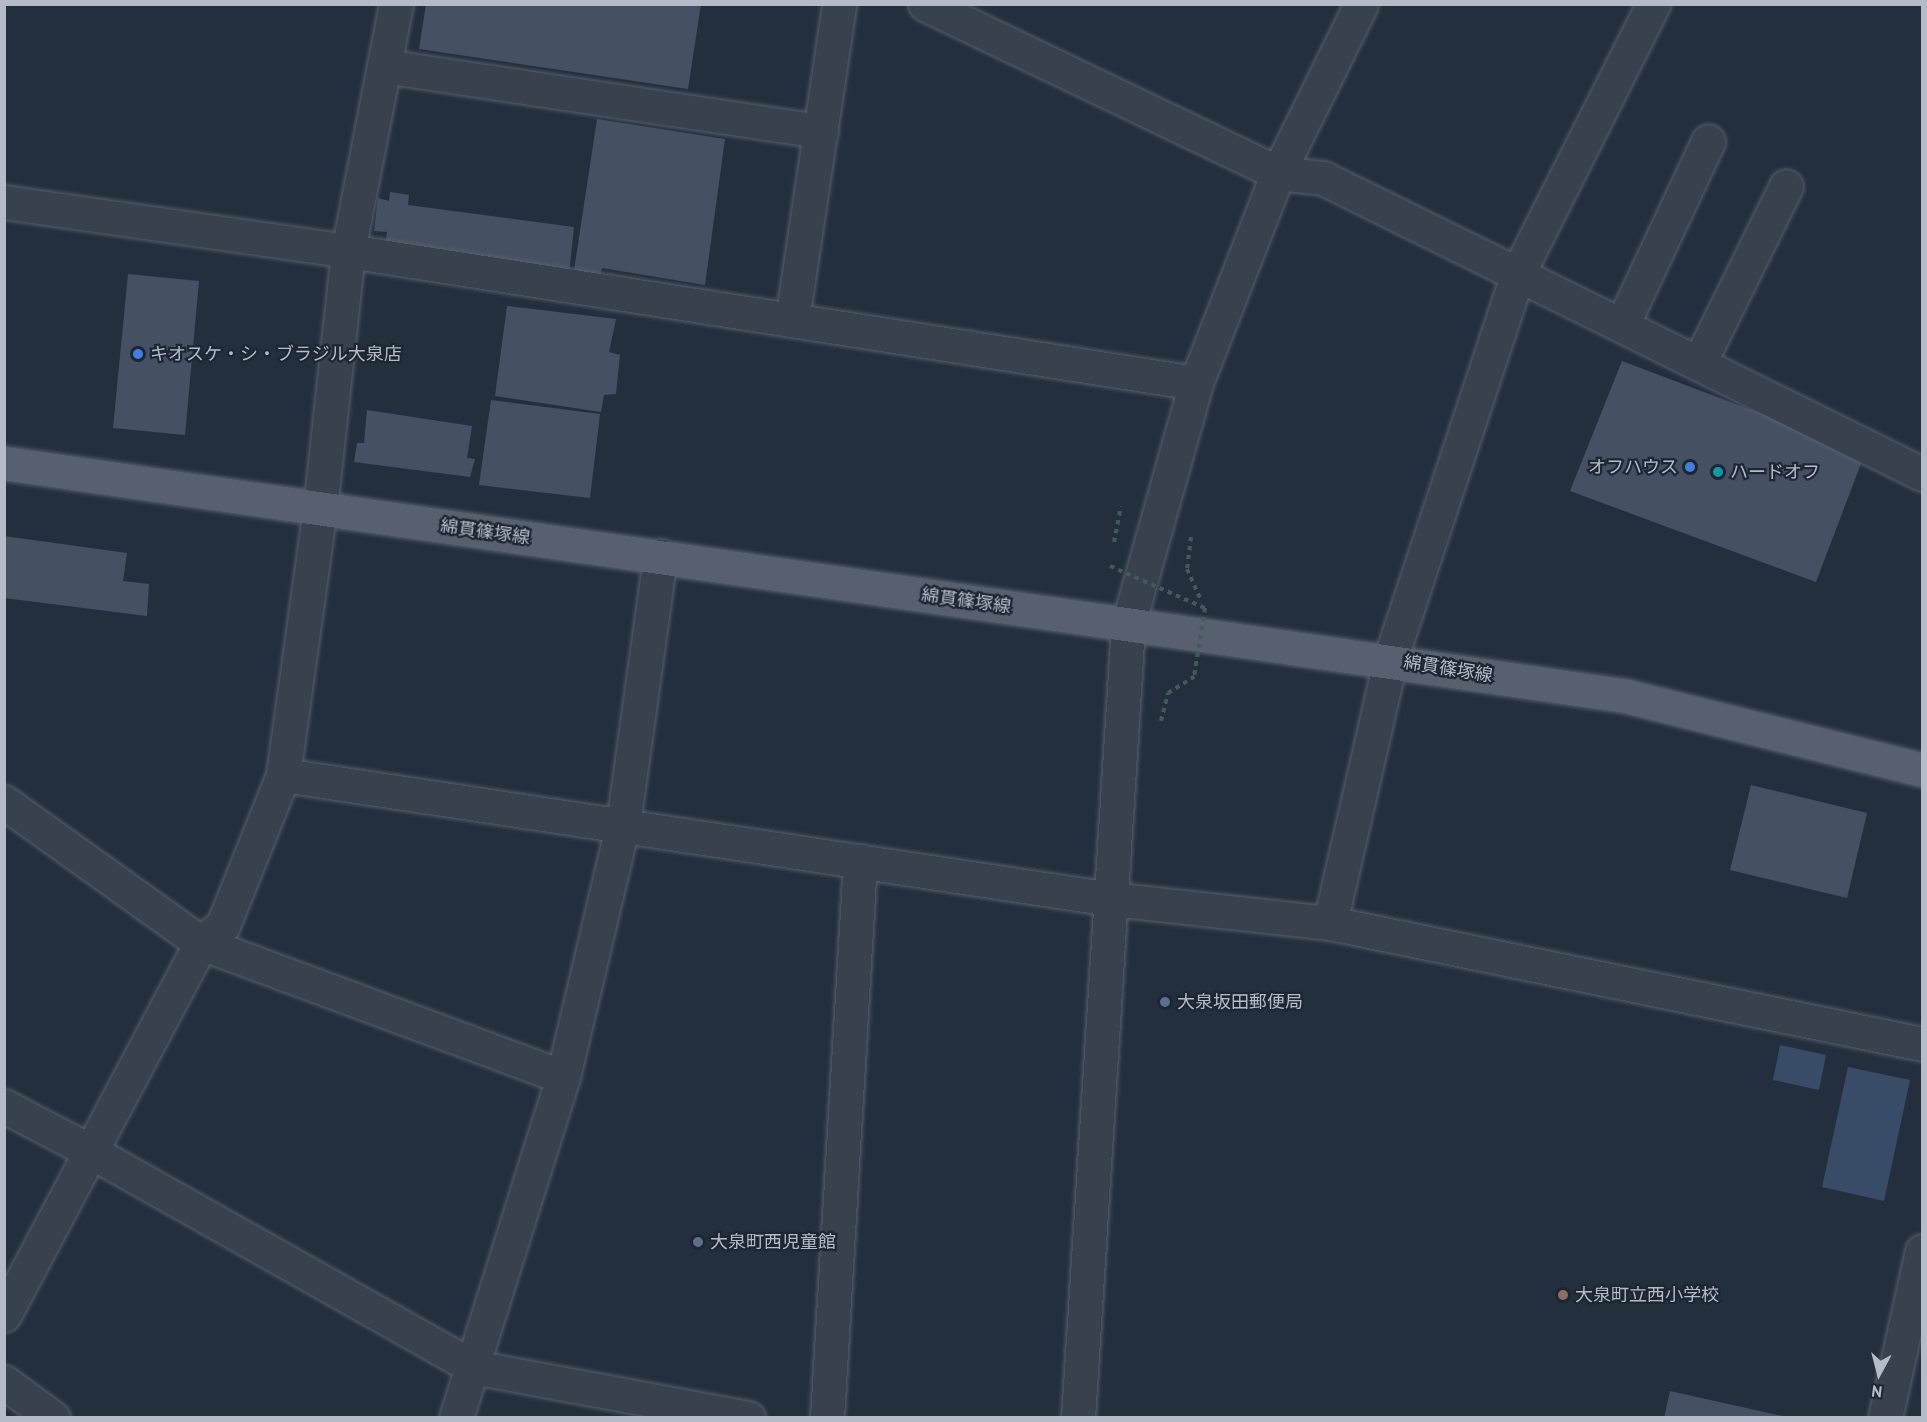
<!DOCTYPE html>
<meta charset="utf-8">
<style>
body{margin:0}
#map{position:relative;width:1927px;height:1422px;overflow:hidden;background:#242f3e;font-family:"PT Sans","Noto Sans JP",sans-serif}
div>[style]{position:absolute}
.water>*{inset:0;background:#394c67}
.building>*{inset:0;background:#455162}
.path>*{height:4px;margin-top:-2px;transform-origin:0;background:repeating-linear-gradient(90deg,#44595c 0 4.5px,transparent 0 9px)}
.roads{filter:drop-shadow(0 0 2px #565f6c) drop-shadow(0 0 2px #565f6c)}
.minor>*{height:33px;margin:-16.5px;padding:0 16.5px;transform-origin:16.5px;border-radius:16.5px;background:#38414e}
.major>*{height:33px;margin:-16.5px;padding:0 16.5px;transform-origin:16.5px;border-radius:16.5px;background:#56606e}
.path-bridge>*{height:4px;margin-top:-2px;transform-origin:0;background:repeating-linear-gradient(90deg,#44595c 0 4.5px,transparent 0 9px)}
.dots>*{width:16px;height:16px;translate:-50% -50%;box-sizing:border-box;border:3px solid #1d2633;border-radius:50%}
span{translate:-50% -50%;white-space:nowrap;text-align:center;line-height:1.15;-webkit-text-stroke:4.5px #1d2633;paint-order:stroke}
.poi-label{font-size:18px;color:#b4bcc9}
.left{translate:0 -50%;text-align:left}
.right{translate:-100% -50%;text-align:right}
.street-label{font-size:18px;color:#b4bcc9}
.frame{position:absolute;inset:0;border:6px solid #b4bcc9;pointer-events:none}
.north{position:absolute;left:1849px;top:1344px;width:60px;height:60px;-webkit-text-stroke:4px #1d2633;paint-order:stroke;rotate:187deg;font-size:16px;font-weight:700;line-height:24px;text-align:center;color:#b4bcc9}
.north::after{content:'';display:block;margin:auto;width:21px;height:27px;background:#b4bcc9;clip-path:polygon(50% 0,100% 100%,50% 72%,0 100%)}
</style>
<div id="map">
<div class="water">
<div style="clip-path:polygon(1780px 1045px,1826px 1055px,1819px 1090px,1773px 1080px)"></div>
<div style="clip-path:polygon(1848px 1067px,1910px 1080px,1884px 1201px,1822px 1187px)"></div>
</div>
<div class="building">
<div style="clip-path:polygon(426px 4px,701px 4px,688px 89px,419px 49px)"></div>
<div style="clip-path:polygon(597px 119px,725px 139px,705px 285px,602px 268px,600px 279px,573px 277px)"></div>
<div style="clip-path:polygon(390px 192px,409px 195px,408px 205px,574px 227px,569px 274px,384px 249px,387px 232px,374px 231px,378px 198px,389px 201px)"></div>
<div style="clip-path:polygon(128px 274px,199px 281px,185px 435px,113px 428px)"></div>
<div style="clip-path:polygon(507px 306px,616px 319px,609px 352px,620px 355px,616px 394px,604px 395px,601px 412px,495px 396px)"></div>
<div style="clip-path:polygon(1622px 361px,1865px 453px,1816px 582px,1570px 491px)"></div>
<div style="clip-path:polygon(491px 400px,600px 414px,590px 498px,479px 485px)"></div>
<div style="clip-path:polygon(367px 410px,472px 426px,467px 458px,475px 459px,470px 477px,354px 462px,357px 443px,364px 443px)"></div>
<div style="clip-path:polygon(4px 536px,127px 553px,123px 581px,149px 584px,147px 616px,4px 598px)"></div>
<div style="clip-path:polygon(1751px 785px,1867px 813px,1847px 898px,1730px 870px)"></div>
<div style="clip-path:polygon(1670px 1391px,1787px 1417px,1787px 1418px,1664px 1418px)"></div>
</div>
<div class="path">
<div style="left:1191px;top:537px;width:32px;rotate:97deg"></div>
<div style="left:1187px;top:569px;width:36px;rotate:66deg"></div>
<div style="left:1114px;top:542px;width:36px;rotate:-79deg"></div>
<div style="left:1161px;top:721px;width:29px;rotate:-76deg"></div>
<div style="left:1168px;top:693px;width:31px;rotate:-32deg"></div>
</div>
<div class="roads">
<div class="minor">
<div style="left:925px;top:4px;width:391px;rotate:25.6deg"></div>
<div style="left:1278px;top:173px;width:45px;rotate:6.3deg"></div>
<div style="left:1323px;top:178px;width:668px;rotate:26.3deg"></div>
<div style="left:384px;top:66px;width:442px;rotate:8.5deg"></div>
<div style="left:4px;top:202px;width:347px;rotate:8.1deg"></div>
<div style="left:348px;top:251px;width:858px;rotate:8.85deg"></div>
<div style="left:792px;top:320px;width:319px;rotate:-81.5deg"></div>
<div style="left:1622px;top:325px;width:203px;rotate:-64.9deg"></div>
<div style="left:1699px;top:363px;width:197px;rotate:-63.8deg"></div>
<div style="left:283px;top:775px;width:837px;rotate:8.52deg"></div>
<div style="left:1111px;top:899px;width:220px;rotate:6.3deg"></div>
<div style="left:1330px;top:923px;width:604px;rotate:11.55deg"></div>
<div style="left:4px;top:802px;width:242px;rotate:35.6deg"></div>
<div style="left:201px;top:943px;width:386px;rotate:20.3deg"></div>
<div style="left:1330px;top:923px;width:270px;rotate:-77.1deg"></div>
<div style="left:1390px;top:660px;width:408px;rotate:-71.7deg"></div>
<div style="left:1518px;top:273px;width:301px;rotate:-63.3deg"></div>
<div style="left:4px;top:1106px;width:97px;rotate:27.6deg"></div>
<div style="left:90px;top:1151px;width:440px;rotate:29.4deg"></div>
<div style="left:473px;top:1367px;width:280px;rotate:10.5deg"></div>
<div style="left:4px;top:1315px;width:421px;rotate:-62.1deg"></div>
<div style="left:201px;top:943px;width:28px;rotate:-39deg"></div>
<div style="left:223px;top:925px;width:162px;rotate:-68.2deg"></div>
<div style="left:283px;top:775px;width:269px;rotate:-82.1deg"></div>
<div style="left:320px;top:509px;width:260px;rotate:-83.8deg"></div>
<div style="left:348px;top:251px;width:252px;rotate:-79deg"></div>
<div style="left:4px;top:1382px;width:61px;rotate:36.3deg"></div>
<div style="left:456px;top:1418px;width:357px;rotate:-72.6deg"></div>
<div style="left:563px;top:1077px;width:260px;rotate:-76.7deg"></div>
<div style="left:623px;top:824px;width:271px;rotate:-82.1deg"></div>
<div style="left:827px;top:1418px;width:558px;rotate:-86.61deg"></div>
<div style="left:1078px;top:1418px;width:795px;rotate:-86.39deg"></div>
<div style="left:1128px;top:625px;width:251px;rotate:-74.3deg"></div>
<div style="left:1196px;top:383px;width:225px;rotate:-68.7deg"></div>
<div style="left:1278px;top:173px;width:188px;rotate:-63.8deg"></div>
<div style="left:1885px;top:1418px;width:171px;rotate:-77.5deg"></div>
</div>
<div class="major">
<div style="left:4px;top:463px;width:1639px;rotate:8.17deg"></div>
<div style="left:1626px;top:696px;width:305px;rotate:14deg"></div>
</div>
</div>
<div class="path-bridge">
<div style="left:1110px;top:566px;width:104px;rotate:23.9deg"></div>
<div style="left:1205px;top:608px;width:70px;rotate:99.1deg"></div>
</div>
<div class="dots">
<div style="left:138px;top:354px;background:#3f7fe0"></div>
<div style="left:1690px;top:467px;background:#3f7fe0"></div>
<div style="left:1718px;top:472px;background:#0f9aa8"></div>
<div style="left:1165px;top:1002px;background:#5c6f8a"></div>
<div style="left:698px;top:1242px;background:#5c6f8a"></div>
<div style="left:1563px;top:1295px;background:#8d6e63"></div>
</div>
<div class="poi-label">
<span class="left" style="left:150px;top:354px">キオスケ・シ・ブラジル大泉店</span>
<span class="right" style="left:1678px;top:467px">オフハウス</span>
<span class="left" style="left:1730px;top:472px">ハードオフ</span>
<span class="left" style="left:1177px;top:1002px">大泉坂田郵便局</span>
<span class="left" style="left:710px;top:1242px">大泉町西児童館</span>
<span class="left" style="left:1575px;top:1295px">大泉町立西小学校</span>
</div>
<div class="street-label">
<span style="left:485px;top:532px;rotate:8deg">綿貫篠塚線</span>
<span style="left:966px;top:601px;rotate:8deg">綿貫篠塚線</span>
<span style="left:1448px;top:669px;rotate:9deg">綿貫篠塚線</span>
</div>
<div class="frame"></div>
<div class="north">N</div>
</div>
